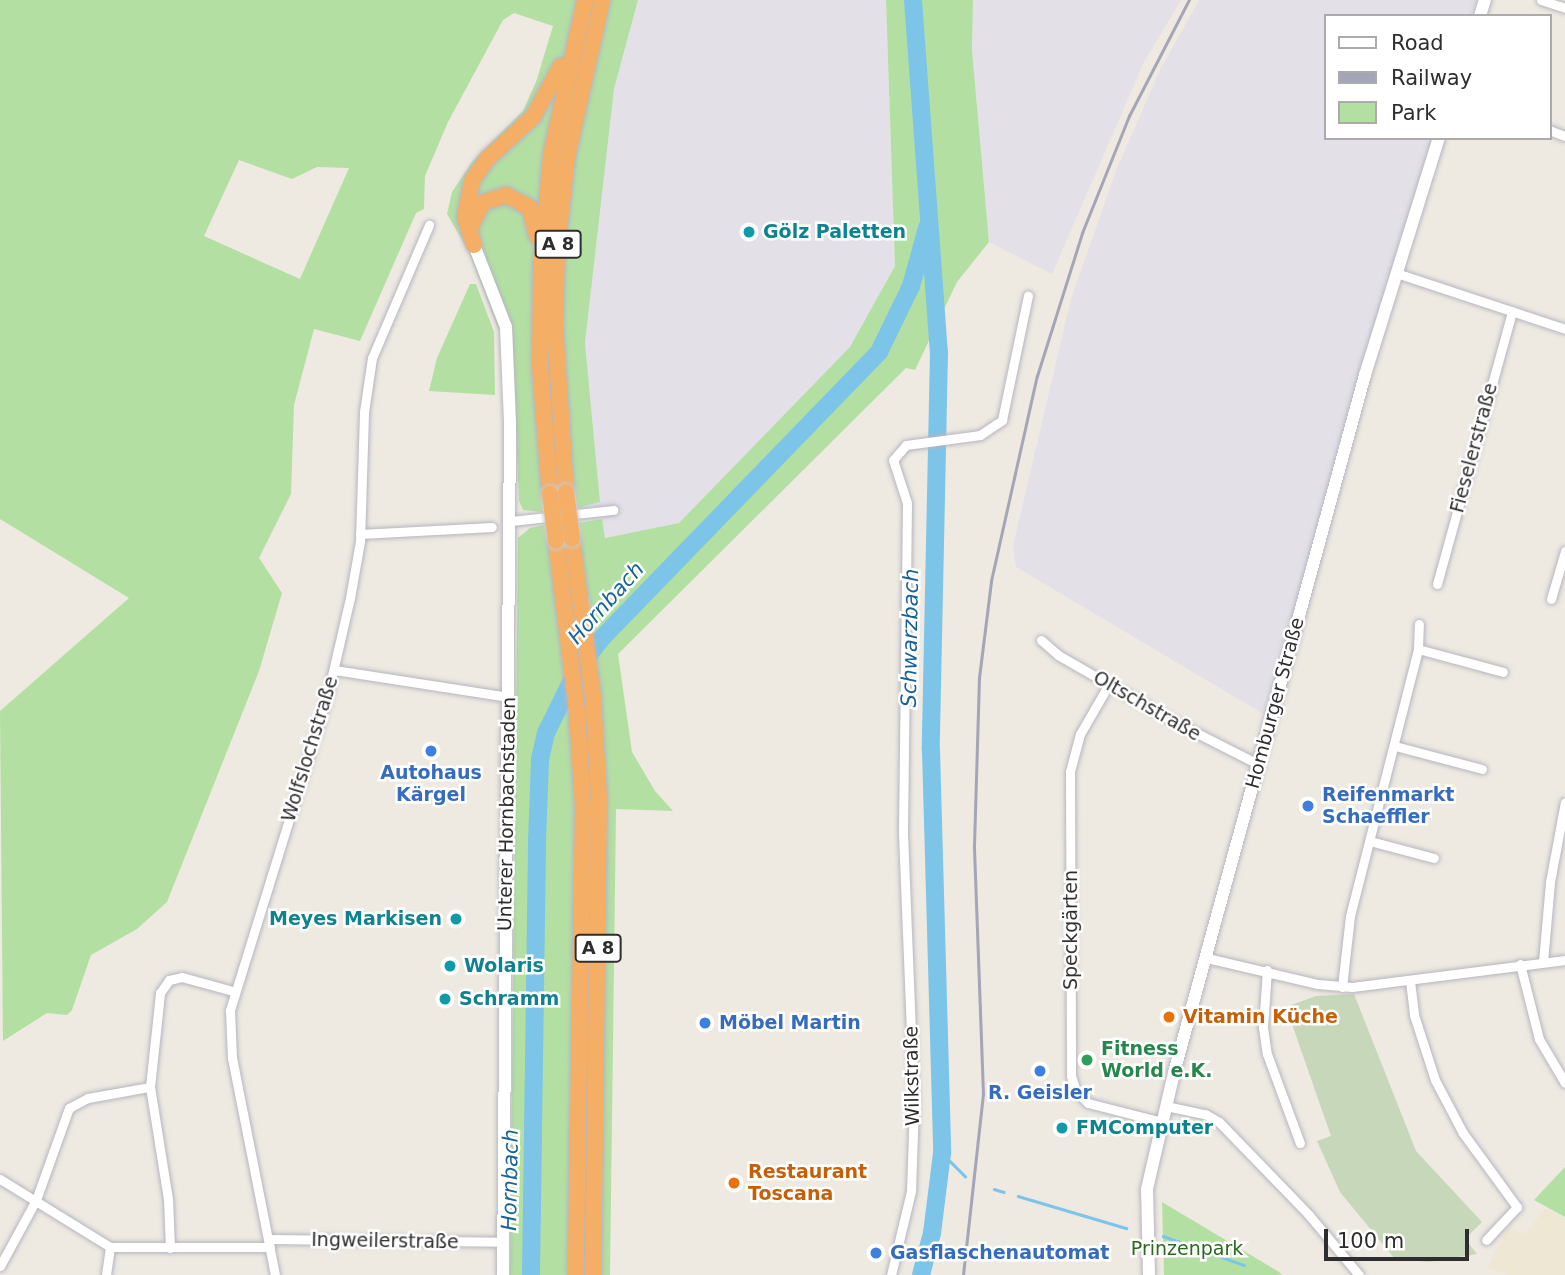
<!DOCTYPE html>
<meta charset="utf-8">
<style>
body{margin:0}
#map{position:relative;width:1565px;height:1275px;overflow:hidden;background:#eee9e1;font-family:"DejaVu Sans",sans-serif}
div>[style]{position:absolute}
.industrial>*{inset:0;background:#e3e1e7}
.education>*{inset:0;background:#eee7d3}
.green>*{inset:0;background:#b3e0a2}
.cemetery>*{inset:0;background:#c6d7ba}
.stream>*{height:2.5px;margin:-1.25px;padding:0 1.25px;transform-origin:1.25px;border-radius:1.25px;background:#7cc4e8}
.river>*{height:18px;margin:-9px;padding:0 9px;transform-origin:9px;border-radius:9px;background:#7cc4e8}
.roads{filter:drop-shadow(0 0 2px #b5b6c0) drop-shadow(0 0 2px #b5b6c0)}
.street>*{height:9px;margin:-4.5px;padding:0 4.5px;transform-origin:4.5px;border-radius:4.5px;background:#fff}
.secondary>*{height:12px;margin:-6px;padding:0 6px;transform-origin:6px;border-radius:6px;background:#fff}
.highway>*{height:16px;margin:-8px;padding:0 8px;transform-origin:8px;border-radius:8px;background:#f4ae66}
.rail>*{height:2.5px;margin:-1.25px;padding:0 1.25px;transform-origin:1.25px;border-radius:1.25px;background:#a4a5b6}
.bridges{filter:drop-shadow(0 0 2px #c9c9c9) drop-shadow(0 0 2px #c9c9c9)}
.highway-bridge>*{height:16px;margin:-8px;padding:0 8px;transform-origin:8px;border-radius:8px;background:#f4ae66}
.dots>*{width:19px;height:19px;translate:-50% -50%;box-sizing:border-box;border:4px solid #fff;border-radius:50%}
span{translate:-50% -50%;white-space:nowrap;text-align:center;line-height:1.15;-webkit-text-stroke:5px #fff;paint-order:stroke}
.shield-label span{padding:2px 5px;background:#fff;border:2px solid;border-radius:5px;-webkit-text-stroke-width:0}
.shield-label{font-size:18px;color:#2e2e2e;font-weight:700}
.culture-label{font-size:19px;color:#0d838f;font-weight:700}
.left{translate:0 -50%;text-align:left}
.right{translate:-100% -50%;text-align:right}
.street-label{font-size:19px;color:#2e2e2e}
.shop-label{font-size:19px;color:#366cbe;font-weight:700}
.food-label{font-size:19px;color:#c56008;font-weight:700}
.leisure-label{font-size:19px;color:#27864d;font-weight:700}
.park-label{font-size:19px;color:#2a6820}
.water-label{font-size:21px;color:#176399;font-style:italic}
.legend{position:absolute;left:1324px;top:14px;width:228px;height:126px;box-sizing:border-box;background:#fff;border:2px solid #ababab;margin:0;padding:9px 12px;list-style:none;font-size:21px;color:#2e2e2e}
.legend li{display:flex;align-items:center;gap:14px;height:35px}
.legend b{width:35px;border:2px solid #ababab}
.scale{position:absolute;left:1324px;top:1229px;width:145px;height:32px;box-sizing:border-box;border:4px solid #2e2e2e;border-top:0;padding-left:9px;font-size:21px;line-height:24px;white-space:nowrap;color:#2e2e2e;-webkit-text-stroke:5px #fff;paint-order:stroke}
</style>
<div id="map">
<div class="industrial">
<div style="clip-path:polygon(638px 0,886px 0,895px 266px,851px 347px,679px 523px,605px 538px,602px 519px,579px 523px,577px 508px,600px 502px,585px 343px,614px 89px)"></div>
<div style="clip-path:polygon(973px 0,1181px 0,1144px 62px,1052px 274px,989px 242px,972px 50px)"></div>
<div style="clip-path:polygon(1199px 0,1476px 0,1471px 16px,1325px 16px,1325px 138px,1433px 138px,1267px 716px,1016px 567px,1013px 546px,1071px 299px,1116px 171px,1160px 70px)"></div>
</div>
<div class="education">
<div style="clip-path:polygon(1545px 1208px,1565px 1217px,1565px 1275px,1508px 1275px,1487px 1267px,1507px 1228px,1526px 1234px)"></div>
</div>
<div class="green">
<div style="clip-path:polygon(evenodd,0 0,638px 0,614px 89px,585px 343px,600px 502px,577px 508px,575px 491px,566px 492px,541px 495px,543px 512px,523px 510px,519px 501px,512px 327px,498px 329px,469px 252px,447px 214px,452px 192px,472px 162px,523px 111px,536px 82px,553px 26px,514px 13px,503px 20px,448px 122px,425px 176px,424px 209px,416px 213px,360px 341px,314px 329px,294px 405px,291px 494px,259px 558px,282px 593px,259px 671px,167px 902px,137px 929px,91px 955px,72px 1010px,67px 1015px,47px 1013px,3px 1041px,0 711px,129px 598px,0 519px,0 0,239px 160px,292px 179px,317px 167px,349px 168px,300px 279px,204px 236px,239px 160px)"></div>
<div style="clip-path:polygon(evenodd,886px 0,973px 0,972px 50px,989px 242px,957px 282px,915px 370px,906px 368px,618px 654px,632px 752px,655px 791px,673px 811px,616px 809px,610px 1275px,510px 1275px,518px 538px,530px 528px,545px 525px,547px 542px,580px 538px,579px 523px,602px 519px,605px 538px,679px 523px,850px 347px,895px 266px,886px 0,589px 596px,600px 690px,569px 719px,559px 631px,589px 596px)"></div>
<div style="clip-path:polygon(470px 284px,476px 284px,494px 332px,495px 395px,429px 391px,437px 358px)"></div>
<div style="clip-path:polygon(1565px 1167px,1565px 1217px,1534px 1200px)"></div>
<div style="clip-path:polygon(1162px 1202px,1279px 1272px,1282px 1275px,1164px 1275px)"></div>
</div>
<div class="cemetery">
<div style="clip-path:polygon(1354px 994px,1416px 1151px,1482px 1222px,1465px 1239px,1477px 1254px,1429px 1262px,1395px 1259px,1340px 1192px,1317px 1141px,1331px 1136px,1286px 1007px,1316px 996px)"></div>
</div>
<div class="stream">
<div style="left:942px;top:1153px;width:33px;rotate:45deg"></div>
<div style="left:994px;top:1189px;width:10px;rotate:17deg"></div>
<div style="left:1018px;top:1196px;width:113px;rotate:16.5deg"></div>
<div style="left:1163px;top:1236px;width:86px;rotate:19.7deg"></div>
</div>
<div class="river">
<div style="left:913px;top:0;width:353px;rotate:85.8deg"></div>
<div style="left:939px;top:352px;width:398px;rotate:91.2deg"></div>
<div style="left:931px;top:750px;width:403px;rotate:88.4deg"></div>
<div style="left:942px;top:1153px;width:81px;rotate:97.1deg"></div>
<div style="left:932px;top:1233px;width:43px;rotate:104.7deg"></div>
<div style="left:531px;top:1275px;width:433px;rotate:-89.2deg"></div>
<div style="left:537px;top:842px;width:83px;rotate:-87.9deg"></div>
<div style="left:540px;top:759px;width:27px;rotate:-77deg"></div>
<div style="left:546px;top:733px;width:70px;rotate:-63.8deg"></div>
<div style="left:577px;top:670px;width:39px;rotate:-52deg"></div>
<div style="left:601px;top:639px;width:400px;rotate:-45.9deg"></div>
<div style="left:879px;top:352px;width:73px;rotate:-64.1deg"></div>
<div style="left:911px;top:286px;width:60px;rotate:-74.6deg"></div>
</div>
<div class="roads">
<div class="street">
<div style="left:1541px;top:0;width:25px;rotate:18deg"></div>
<div style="left:1549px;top:130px;width:17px;rotate:21deg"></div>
<div style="left:1396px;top:273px;width:178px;rotate:18.3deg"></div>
<div style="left:511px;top:521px;width:103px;rotate:-6.2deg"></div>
<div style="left:360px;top:534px;width:132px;rotate:-3deg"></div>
<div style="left:1437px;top:584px;width:283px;rotate:-74.6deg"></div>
<div style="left:1551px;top:599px;width:50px;rotate:-73.7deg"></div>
<div style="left:1041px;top:640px;width:23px;rotate:41deg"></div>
<div style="left:1058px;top:655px;width:135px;rotate:29.8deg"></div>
<div style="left:1175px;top:722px;width:93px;rotate:26.8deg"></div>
<div style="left:1418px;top:649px;width:88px;rotate:15.1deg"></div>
<div style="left:334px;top:670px;width:177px;rotate:8.8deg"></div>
<div style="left:1109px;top:684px;width:58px;rotate:120.1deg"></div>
<div style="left:1080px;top:734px;width:39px;rotate:105deg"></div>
<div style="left:1070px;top:772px;width:304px;rotate:89.8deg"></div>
<div style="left:1071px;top:1076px;width:16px;rotate:72deg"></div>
<div style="left:1076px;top:1091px;width:17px;rotate:45deg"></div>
<div style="left:1088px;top:1103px;width:76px;rotate:14.4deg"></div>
<div style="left:1395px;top:746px;width:90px;rotate:14.8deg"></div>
<div style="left:1370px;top:841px;width:66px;rotate:14.9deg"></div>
<div style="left:1207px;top:958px;width:114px;rotate:13.2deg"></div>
<div style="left:1318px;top:984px;width:34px;rotate:5deg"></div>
<div style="left:1352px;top:987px;width:215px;rotate:-7.2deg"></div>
<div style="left:1543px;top:962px;width:80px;rotate:-85deg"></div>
<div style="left:1550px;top:882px;width:81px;rotate:-79.4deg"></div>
<div style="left:1520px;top:964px;width:77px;rotate:75.8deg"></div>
<div style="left:1539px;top:1039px;width:51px;rotate:59.4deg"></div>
<div style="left:1267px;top:970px;width:57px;rotate:94deg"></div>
<div style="left:1263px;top:1027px;width:27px;rotate:82deg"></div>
<div style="left:1267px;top:1054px;width:95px;rotate:69.7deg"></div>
<div style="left:1410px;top:981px;width:34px;rotate:83deg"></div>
<div style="left:1414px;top:1015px;width:68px;rotate:72.1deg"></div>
<div style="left:1435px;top:1080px;width:60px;rotate:62.2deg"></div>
<div style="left:1463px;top:1133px;width:92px;rotate:53.9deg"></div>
<div style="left:1517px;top:1207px;width:45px;rotate:133.2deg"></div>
<div style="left:1342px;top:987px;width:71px;rotate:-83.6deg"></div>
<div style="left:1350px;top:916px;width:276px;rotate:-75.7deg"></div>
<div style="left:1418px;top:649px;width:25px;rotate:-88deg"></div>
<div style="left:1166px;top:1106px;width:40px;rotate:12deg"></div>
<div style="left:1205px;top:1114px;width:16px;rotate:30deg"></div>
<div style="left:1219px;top:1122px;width:129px;rotate:45.9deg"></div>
<div style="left:1309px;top:1215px;width:78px;rotate:50.2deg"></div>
<div style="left:0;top:1179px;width:129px;rotate:31.7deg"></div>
<div style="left:110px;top:1247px;width:160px"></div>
<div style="left:268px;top:1239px;width:235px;rotate:0.7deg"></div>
<div style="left:170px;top:1248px;width:49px;rotate:-92.3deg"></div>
<div style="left:168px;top:1199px;width:113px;rotate:-99.1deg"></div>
<div style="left:150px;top:1087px;width:95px;rotate:-83.9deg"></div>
<div style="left:160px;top:993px;width:16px;rotate:-55deg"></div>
<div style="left:169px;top:980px;width:13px;rotate:-13deg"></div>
<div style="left:182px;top:977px;width:53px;rotate:15.4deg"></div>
<div style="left:0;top:1266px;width:75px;rotate:-61.4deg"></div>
<div style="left:36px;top:1200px;width:98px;rotate:-70.3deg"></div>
<div style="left:69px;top:1108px;width:21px;rotate:-28deg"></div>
<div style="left:88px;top:1098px;width:63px;rotate:-10.1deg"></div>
<div style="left:106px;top:1275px;width:28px;rotate:-82deg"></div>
<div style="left:275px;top:1275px;width:221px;rotate:-101.2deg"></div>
<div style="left:232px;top:1058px;width:48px;rotate:-92.4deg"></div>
<div style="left:230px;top:1010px;width:332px;rotate:-72.8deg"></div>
<div style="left:328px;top:693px;width:98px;rotate:-77deg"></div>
<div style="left:350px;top:598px;width:58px;rotate:-80deg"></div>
<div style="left:360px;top:541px;width:129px;rotate:-88.2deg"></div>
<div style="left:364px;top:412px;width:55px;rotate:-81.6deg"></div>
<div style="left:372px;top:358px;width:145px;rotate:-66.8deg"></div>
<div style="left:891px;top:1275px;width:86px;rotate:-76.6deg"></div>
<div style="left:911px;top:1191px;width:84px;rotate:-88deg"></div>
<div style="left:914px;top:1107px;width:275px;rotate:-92.3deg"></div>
<div style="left:903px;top:832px;width:329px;rotate:-89.3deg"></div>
<div style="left:907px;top:503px;width:45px;rotate:-108deg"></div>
<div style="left:893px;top:460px;width:20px;rotate:-49deg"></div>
<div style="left:906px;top:445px;width:75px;rotate:-7.7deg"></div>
<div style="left:980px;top:435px;width:27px;rotate:-34deg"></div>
<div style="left:1002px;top:420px;width:127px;rotate:-78.2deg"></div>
</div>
<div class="secondary">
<div style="left:1480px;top:16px;width:17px;rotate:-73deg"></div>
<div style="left:474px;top:245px;width:88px;rotate:68.7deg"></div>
<div style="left:506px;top:327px;width:97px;rotate:87.6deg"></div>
<div style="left:510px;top:424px;width:851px;rotate:90.47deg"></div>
<div style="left:1149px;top:1275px;width:86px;rotate:-91.3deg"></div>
<div style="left:1147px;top:1189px;width:123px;rotate:-76.9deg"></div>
<div style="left:1175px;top:1069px;width:720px;rotate:-74.69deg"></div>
<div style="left:1365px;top:375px;width:248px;rotate:-72.7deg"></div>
</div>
<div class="highway">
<div style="left:471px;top:226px;width:25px;rotate:-64deg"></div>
<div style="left:482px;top:203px;width:25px;rotate:-18deg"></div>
<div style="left:506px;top:195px;width:27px;rotate:28deg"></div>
<div style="left:530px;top:208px;width:29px;rotate:76deg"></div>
<div style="left:474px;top:245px;width:29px;rotate:-108deg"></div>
<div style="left:465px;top:217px;width:37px;rotate:-79deg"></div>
<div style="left:472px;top:181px;width:27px;rotate:-56deg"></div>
<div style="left:487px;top:159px;width:62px;rotate:-42.4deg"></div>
<div style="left:533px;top:117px;width:58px;rotate:-61.2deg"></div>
<div style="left:566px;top:492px;width:167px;rotate:-93.8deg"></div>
<div style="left:555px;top:325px;width:77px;rotate:-88.5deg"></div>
<div style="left:557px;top:248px;width:92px;rotate:-83.7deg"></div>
<div style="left:567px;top:157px;width:161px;rotate:-77.4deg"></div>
<div style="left:550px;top:494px;width:128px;rotate:-94.5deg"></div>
<div style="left:540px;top:366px;width:96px;rotate:-89.4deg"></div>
<div style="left:541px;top:270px;width:115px;rotate:-85deg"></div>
<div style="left:551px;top:155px;width:159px;rotate:-77.6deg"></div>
<div style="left:572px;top:539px;width:159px;rotate:82.4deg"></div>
<div style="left:593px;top:697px;width:101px;rotate:86.6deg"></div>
<div style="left:599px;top:798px;width:477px;rotate:90.7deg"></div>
<div style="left:556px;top:541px;width:172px;rotate:83deg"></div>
<div style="left:577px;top:712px;width:95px;rotate:86.4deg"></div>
<div style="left:583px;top:807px;width:468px;rotate:90.9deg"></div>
</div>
</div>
<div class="rail">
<div style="left:963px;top:1275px;width:182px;rotate:-83.7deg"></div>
<div style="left:983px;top:1094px;width:248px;rotate:-92.1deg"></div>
<div style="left:974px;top:846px;width:168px;rotate:-88.3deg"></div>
<div style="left:979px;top:678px;width:98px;rotate:-82.9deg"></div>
<div style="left:991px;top:581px;width:210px;rotate:-77.4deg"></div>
<div style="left:1037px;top:376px;width:150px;rotate:-72.5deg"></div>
<div style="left:1082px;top:233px;width:126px;rotate:-68.1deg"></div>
<div style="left:1129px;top:116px;width:131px;rotate:-62.7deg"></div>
</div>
<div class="bridges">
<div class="highway-bridge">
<div style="left:566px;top:492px;width:47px;rotate:82.7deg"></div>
<div style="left:550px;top:494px;width:47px;rotate:82.7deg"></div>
</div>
</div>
<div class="dots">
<div style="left:749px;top:232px;background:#0f9aa8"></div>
<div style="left:431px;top:751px;background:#3f7fe0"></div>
<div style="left:1308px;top:806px;background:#3f7fe0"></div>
<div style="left:456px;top:919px;background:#0f9aa8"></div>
<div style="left:450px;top:966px;background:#0f9aa8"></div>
<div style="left:445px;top:999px;background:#0f9aa8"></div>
<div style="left:1169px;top:1017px;background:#e8710a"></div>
<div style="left:705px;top:1023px;background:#3f7fe0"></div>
<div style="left:1087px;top:1060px;background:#2e9e5b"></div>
<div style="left:1040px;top:1071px;background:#3f7fe0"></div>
<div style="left:1062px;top:1128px;background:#0f9aa8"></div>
<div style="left:734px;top:1183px;background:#e8710a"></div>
<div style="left:876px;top:1253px;background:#3f7fe0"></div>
</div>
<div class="shield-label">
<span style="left:558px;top:244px">A 8</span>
<span style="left:598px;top:948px">A 8</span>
</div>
<div class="culture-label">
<span class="left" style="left:763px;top:232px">Gölz Paletten</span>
<span class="right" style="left:442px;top:919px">Meyes Markisen</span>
<span class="left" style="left:464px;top:966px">Wolaris</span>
<span class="left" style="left:459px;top:999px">Schramm</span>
<span class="left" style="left:1076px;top:1128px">FMComputer</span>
</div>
<div class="street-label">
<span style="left:1474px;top:448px;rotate:-75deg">Fieselerstraße</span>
<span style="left:1275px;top:703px;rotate:-75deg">Homburger Straße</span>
<span style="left:1147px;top:706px;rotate:30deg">Oltschstraße</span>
<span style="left:310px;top:749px;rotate:-73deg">Wolfslochstraße</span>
<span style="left:507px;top:814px;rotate:-89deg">Unterer Hornbachstaden</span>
<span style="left:1071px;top:930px;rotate:-90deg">Speckgärten</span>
<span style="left:912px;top:1076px;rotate:-91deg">Wilkstraße</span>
<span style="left:385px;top:1241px;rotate:1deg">Ingweilerstraße</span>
</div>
<div class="shop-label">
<span style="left:431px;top:784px">Autohaus<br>Kärgel</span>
<span class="left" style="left:1322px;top:806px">Reifenmarkt<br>Schaeffler</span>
<span class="left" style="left:719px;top:1023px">Möbel Martin</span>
<span style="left:1040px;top:1093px">R. Geisler</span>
<span class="left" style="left:890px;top:1253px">Gasflaschenautomat</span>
</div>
<div class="food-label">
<span class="left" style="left:1183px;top:1017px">Vitamin Küche</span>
<span class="left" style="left:748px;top:1183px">Restaurant<br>Toscana</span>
</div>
<div class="leisure-label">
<span class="left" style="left:1101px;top:1060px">Fitness<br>World e.K.</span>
</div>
<div class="park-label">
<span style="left:1187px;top:1249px">Prinzenpark</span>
</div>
<div class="water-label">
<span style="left:606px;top:603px;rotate:-48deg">Hornbach</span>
<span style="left:910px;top:638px;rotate:-89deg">Schwarzbach</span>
<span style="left:510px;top:1180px;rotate:-89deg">Hornbach</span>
</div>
<ul class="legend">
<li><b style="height:9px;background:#fff"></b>Road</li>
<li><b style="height:9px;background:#a4a5b6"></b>Railway</li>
<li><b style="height:19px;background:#b3e0a2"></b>Park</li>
</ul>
<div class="scale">100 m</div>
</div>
